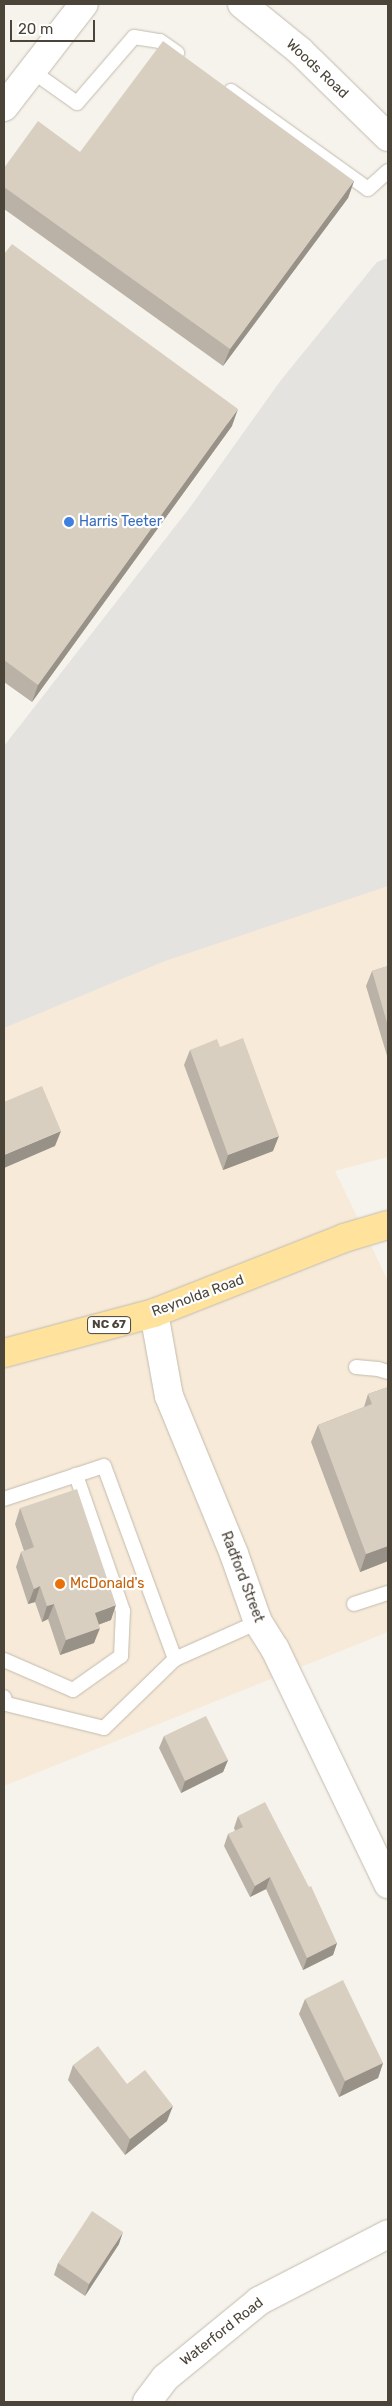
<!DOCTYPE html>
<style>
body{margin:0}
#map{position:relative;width:392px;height:2406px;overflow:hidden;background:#f6f3ec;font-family:Rubik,sans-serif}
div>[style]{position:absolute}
.commercial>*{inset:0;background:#f7ead8}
.parking>*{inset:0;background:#e5e3e0}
.roads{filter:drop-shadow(0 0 1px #c2bbae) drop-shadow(0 0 1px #c2bbae)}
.service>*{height:14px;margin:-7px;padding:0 7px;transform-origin:7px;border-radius:7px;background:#fff}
.minor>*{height:28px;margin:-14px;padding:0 14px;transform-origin:14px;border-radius:14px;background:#fff}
.primary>*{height:28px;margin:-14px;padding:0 14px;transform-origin:14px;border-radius:14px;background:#ffe39c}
.wall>*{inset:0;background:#bab2a6}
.shaded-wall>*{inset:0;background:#979187}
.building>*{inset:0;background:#d8cfc1}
.dots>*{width:14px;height:14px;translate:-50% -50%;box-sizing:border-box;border:2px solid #fff;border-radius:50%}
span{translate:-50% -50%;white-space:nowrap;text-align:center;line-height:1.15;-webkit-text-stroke:4.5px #fff;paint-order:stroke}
.shield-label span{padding:1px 4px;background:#fff;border:1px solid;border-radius:4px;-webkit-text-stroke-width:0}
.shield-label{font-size:12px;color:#4b4439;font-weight:700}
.street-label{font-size:14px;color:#4b4439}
.shop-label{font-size:14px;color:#366cbe}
.left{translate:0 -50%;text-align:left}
.food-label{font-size:14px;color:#c56008}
.frame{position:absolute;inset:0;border:5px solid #4b4439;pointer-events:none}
.scale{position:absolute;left:10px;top:20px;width:85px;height:22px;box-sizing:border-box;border:2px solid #4b4439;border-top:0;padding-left:6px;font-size:15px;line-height:18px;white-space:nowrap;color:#4b4439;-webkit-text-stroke:4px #fff;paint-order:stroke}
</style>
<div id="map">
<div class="commercial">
<div style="clip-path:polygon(388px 770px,388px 1157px,335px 1171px,388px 1281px,388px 1632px,4px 1786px,4px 925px)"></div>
</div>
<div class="parking">
<div style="clip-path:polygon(388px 258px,388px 886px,165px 961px,4px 1028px,4px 746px,191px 506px,281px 380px,377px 262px)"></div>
</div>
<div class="roads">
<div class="service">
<div style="left:32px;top:71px;width:55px;rotate:35.4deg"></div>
<div style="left:77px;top:103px;width:87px;rotate:-49.2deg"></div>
<div style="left:134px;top:37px;width:26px;rotate:9deg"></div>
<div style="left:160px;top:41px;width:21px;rotate:35deg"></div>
<div style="left:231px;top:91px;width:168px;rotate:35.6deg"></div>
<div style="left:368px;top:189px;width:27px;rotate:-42deg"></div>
<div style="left:356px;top:1367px;width:22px;rotate:5deg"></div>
<div style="left:378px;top:1369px;width:10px;rotate:17deg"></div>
<div style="left:4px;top:1499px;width:105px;rotate:-18.3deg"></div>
<div style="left:104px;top:1466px;width:206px;rotate:69.8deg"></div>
<div style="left:175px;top:1659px;width:99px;rotate:135.8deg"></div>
<div style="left:104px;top:1728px;width:101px;rotate:-166.2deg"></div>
<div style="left:6px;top:1704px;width:7px;rotate:-106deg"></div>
<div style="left:354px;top:1604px;width:36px;rotate:-18deg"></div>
<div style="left:175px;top:1659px;width:91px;rotate:-24deg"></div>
<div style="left:4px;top:1660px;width:75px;rotate:23.5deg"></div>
<div style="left:73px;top:1690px;width:59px;rotate:-35.3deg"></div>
<div style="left:121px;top:1656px;width:45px;rotate:-87.5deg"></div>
<div style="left:123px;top:1611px;width:144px;rotate:-109.1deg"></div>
</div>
<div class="minor">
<div style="left:242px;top:4px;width:75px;rotate:39deg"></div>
<div style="left:300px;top:51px;width:123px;rotate:44.3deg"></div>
<div style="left:4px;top:107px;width:130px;rotate:-52.2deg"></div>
<div style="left:154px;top:1313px;width:84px;rotate:79.8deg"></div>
<div style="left:169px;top:1396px;width:171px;rotate:67.6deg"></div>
<div style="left:234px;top:1554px;width:72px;rotate:70.6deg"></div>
<div style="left:258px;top:1622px;width:32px;rotate:58deg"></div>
<div style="left:275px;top:1649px;width:261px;rotate:64.3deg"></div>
<div style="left:147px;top:2402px;width:30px;rotate:-53deg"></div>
<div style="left:165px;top:2378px;width:122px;rotate:-39.3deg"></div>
<div style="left:259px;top:2301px;width:145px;rotate:-27.4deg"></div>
</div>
<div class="primary">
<div style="left:4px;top:1353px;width:155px;rotate:-14.9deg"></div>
<div style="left:154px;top:1313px;width:204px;rotate:-21.5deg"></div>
<div style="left:344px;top:1238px;width:46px;rotate:-16.5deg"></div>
</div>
</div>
<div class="wall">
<div style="clip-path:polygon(80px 152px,354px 181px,348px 198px,223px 366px,4px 209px,4px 168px)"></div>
<div style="clip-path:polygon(4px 254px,232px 426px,32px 702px,4px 682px)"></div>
<div style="clip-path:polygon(388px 966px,388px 1059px,366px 986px,372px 971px)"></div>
<div style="clip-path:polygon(220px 1047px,273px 1151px,223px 1170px,184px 1065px,190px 1050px)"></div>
<div style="clip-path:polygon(388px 1387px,388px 1561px,360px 1572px,311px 1442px,318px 1425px,364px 1407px,368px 1394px)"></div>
<div style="clip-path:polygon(20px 1508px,111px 1620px,98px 1625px,94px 1643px,60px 1655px,48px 1619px,42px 1622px,35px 1602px,28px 1604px,16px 1567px,21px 1552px,24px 1551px,15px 1524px)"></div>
<div style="clip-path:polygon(164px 1736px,228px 1760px,223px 1772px,181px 1793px,159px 1748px)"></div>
<div style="clip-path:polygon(238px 1816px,337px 1943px,333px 1955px,303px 1970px,266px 1889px,250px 1897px,224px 1846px,228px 1834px,235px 1831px,234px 1828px)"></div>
<div style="clip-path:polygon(305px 1999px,383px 2063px,378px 2078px,339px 2097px,299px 2014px)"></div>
<div style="clip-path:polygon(73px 2065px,127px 2084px,167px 2121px,125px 2155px,68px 2080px)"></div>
<div style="clip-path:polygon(119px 2244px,85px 2296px,54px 2275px,58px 2263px)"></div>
</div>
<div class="shaded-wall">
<div style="clip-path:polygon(354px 181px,348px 198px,223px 366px,230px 349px)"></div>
<div style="clip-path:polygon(238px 409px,232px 426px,32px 702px,38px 685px)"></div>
<div style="clip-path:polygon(61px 1131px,55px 1146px,4px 1168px,4px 1155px)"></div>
<div style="clip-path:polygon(279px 1136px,273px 1151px,223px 1170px,228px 1155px)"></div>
<div style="clip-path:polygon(388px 1546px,388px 1561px,360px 1572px,366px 1554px)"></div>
<div style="clip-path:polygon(40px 1586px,35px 1602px,28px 1604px,34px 1589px)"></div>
<div style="clip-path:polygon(54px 1604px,48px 1619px,42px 1622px,47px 1606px)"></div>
<div style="clip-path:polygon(116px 1605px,111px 1620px,89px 1628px,95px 1613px)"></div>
<div style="clip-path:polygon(100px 1628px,94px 1643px,60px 1655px,66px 1640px)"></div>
<div style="clip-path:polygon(228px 1760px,223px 1772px,181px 1793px,185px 1781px)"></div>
<div style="clip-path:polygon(270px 1877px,266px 1889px,250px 1897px,255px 1886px)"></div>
<div style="clip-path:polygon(337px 1943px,333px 1955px,303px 1970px,307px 1958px)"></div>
<div style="clip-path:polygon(383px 2063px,378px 2078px,339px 2097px,345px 2081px)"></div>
<div style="clip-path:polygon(173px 2106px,167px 2121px,125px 2155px,130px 2139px)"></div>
<div style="clip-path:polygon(123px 2232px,119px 2244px,85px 2296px,89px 2284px)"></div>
</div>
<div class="building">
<div style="clip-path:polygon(163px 41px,354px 181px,230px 349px,4px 187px,4px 168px,38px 121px,80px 152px)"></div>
<div style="clip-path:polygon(12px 244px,238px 409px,38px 685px,4px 660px,4px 254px)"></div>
<div style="clip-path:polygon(388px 966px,388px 1026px,372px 971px)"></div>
<div style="clip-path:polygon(243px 1038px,279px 1136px,228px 1155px,190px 1050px,217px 1039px,220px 1047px)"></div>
<div style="clip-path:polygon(42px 1086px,61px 1131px,4px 1155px,4px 1102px)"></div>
<div style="clip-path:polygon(388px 1387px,388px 1546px,366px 1554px,318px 1425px,372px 1404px,368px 1394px)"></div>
<div style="clip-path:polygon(77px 1489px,116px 1605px,95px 1613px,100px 1628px,66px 1640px,54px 1604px,47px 1606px,40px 1586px,34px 1589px,21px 1552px,34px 1547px,20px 1508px)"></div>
<div style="clip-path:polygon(206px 1716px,228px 1760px,185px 1781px,164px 1736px)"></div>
<div style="clip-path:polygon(265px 1802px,309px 1887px,311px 1886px,337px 1943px,307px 1958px,270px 1877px,255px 1886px,228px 1834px,243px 1827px,238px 1816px)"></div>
<div style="clip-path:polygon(343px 1980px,383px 2063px,345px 2081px,305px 1999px)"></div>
<div style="clip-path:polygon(98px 2046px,127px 2084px,145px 2070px,173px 2106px,130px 2139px,73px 2065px)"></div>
<div style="clip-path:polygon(92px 2211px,123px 2232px,89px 2284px,58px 2263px)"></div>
</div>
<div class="dots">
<div style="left:69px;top:522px;background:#3f7fe0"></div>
<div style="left:60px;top:1584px;background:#e8710a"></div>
</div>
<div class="shield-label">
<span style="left:109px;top:1325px">NC 67</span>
</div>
<div class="street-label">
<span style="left:317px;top:69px;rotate:43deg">Woods Road</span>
<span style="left:198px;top:1296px;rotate:-20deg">Reynolda Road</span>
<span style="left:242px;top:1577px;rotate:69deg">Radford Street</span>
<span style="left:222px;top:2332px;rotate:-38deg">Waterford Road</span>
</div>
<div class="shop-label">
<span class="left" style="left:79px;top:522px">Harris Teeter</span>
</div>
<div class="food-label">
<span class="left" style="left:70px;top:1584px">McDonald's</span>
</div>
<div class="frame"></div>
<div class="scale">20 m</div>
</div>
